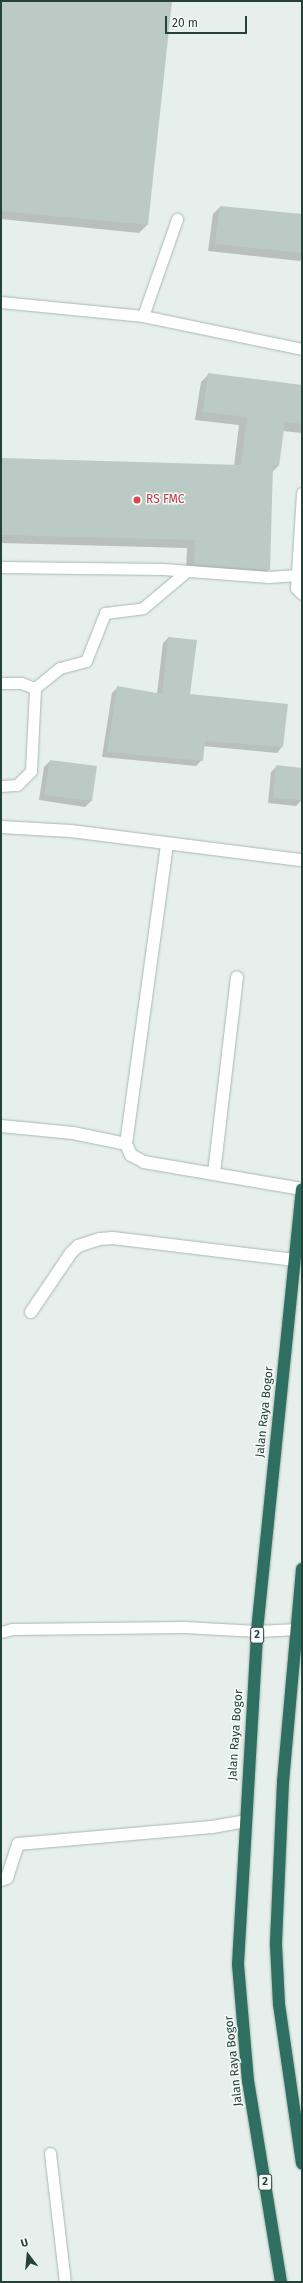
<!DOCTYPE html>
<style>
body{margin:0}
#map{position:relative;width:303px;height:2283px;overflow:hidden;background:#e6efeb;font-family:"Fira Sans",sans-serif}
div>[style]{position:absolute}
.shadow>*{inset:0;background:#0003}
.building>*{inset:0;background:#bbcac4}
.roads{filter:drop-shadow(0 0 1px #a8b8b2) drop-shadow(0 0 1px #a8b8b2)}
.lane>*{height:11px;margin:-5.5px;padding:0 5.5px;transform-origin:5.5px;border-radius:5.5px;background:#fff}
.street>*{height:12px;margin:-6px;padding:0 6px;transform-origin:6px;border-radius:6px;background:#fff}
.highway>*{height:12px;margin:-6px;padding:0 6px;transform-origin:6px;border-radius:6px;background:#2f6f62}
.dots>*{width:11px;height:11px;translate:-50% -50%;box-sizing:border-box;border:2px solid #f7fbf9;border-radius:50%}
span{translate:-50% -50%;white-space:nowrap;text-align:center;line-height:1.15;-webkit-text-stroke:3px #f7fbf9;paint-order:stroke}
.shield-label span{padding:1px 3px;background:#f7fbf9;border:1px solid;border-radius:3px;-webkit-text-stroke-width:0}
.shield-label{font-size:11px;color:#24423a;font-weight:700}
.health-label{font-size:12px;color:#be3a42}
.left{translate:0 -50%;text-align:left}
.street-label{font-size:12px;color:#24423a}
.frame{position:absolute;inset:0;border:2px solid #24423a;pointer-events:none}
.north{position:absolute;left:8px;top:2235px;width:40px;height:40px;-webkit-text-stroke:3px #f7fbf9;paint-order:stroke;rotate:344deg;font-size:11px;font-weight:700;line-height:16px;text-align:center;color:#24423a}
.north::after{content:'';display:block;margin:auto;width:14px;height:18px;background:#24423a;clip-path:polygon(50% 0,100% 100%,50% 72%,0 100%)}
.scale{position:absolute;left:165px;top:16px;width:82px;height:18px;box-sizing:border-box;border:2px solid #24423a;border-top:0;padding-left:5px;font-size:12px;line-height:14px;white-space:nowrap;color:#24423a;-webkit-text-stroke:3px #f7fbf9;paint-order:stroke}
</style>
<div id="map">
<div class="shadow">
<div style="clip-path:polygon(1px 1px,170px 1px,147px 225px,139px 233px,1px 219px)"></div>
<div style="clip-path:polygon(220px 207px,302px 215px,302px 258px,300px 261px,208px 251px,213px 214px)"></div>
<div style="clip-path:polygon(209px 374px,302px 386px,302px 433px,283px 431px,278px 466px,272px 472px,269px 569px,261px 578px,186px 572px,187px 548px,1px 543px,1px 459px,234px 466px,239px 425px,195px 420px,201px 382px)"></div>
<div style="clip-path:polygon(168px 638px,189px 695px,282px 747px,277px 753px,203px 746px,202px 760px,196px 766px,102px 757px,112px 693px,118px 687px,157px 694px,163px 643px)"></div>
<div style="clip-path:polygon(50px 761px,96px 767px,91px 801px,85px 807px,39px 800px,44px 767px)"></div>
<div style="clip-path:polygon(277px 766px,302px 769px,302px 800px,296px 806px,268px 803px,271px 772px)"></div>
</div>
<div class="building">
<div style="clip-path:polygon(1px 1px,172px 1px,148px 225px,1px 211px)"></div>
<div style="clip-path:polygon(220px 206px,302px 214px,302px 253px,215px 244px)"></div>
<div style="clip-path:polygon(208px 373px,302px 385px,302px 424px,285px 422px,279px 466px,273px 465px,270px 570px,194px 564px,195px 540px,1px 535px,1px 458px,241px 465px,247px 417px,203px 412px)"></div>
<div style="clip-path:polygon(168px 637px,197px 640px,190px 694px,288px 704px,283px 747px,205px 741px,203px 761px,107px 752px,117px 686px,162px 694px)"></div>
<div style="clip-path:polygon(50px 760px,97px 766px,92px 801px,44px 795px)"></div>
<div style="clip-path:polygon(276px 765px,302px 768px,302px 800px,273px 798px)"></div>
</div>
<div class="roads">
<div class="lane">
<div style="left:1px;top:302px;width:143px;rotate:5.6deg"></div>
<div style="left:143px;top:316px;width:162px;rotate:11.7deg"></div>
<div style="left:143px;top:316px;width:103px;rotate:-70.7deg"></div>
<div style="left:302px;top:493px;width:95px;rotate:93.6deg"></div>
<div style="left:296px;top:588px;width:8px;rotate:45deg"></div>
<div style="left:1px;top:567px;width:162px;rotate:0.7deg"></div>
<div style="left:163px;top:569px;width:106px;rotate:4.3deg"></div>
<div style="left:269px;top:577px;width:28px;rotate:-4deg"></div>
<div style="left:1px;top:683px;width:20px"></div>
<div style="left:21px;top:683px;width:15px;rotate:20deg"></div>
<div style="left:35px;top:688px;width:32px;rotate:-39deg"></div>
<div style="left:60px;top:668px;width:27px;rotate:-15deg"></div>
<div style="left:86px;top:661px;width:52px;rotate:-68.4deg"></div>
<div style="left:105px;top:613px;width:38px;rotate:-7deg"></div>
<div style="left:143px;top:608px;width:57px;rotate:-40.1deg"></div>
<div style="left:1px;top:786px;width:16px;rotate:-4deg"></div>
<div style="left:17px;top:785px;width:20px;rotate:-45deg"></div>
<div style="left:31px;top:771px;width:83px;rotate:-87.2deg"></div>
<div style="left:1px;top:1632px;width:11px;rotate:-15deg"></div>
<div style="left:12px;top:1629px;width:172px;rotate:-0.7deg"></div>
<div style="left:184px;top:1627px;width:73px;rotate:3.1deg"></div>
<div style="left:257px;top:1631px;width:41px;rotate:-2.8deg"></div>
<div style="left:50px;top:2153px;width:130px;rotate:83.4deg"></div>
</div>
<div class="street">
<div style="left:1px;top:827px;width:70px;rotate:3.3deg"></div>
<div style="left:71px;top:831px;width:233px;rotate:7.2deg"></div>
<div style="left:1px;top:1126px;width:72px;rotate:5.6deg"></div>
<div style="left:73px;top:1133px;width:54px;rotate:11.7deg"></div>
<div style="left:126px;top:1144px;width:303px;rotate:-82.2deg"></div>
<div style="left:126px;top:1144px;width:12px;rotate:66deg"></div>
<div style="left:131px;top:1155px;width:15px;rotate:28deg"></div>
<div style="left:144px;top:1162px;width:160px;rotate:9.7deg"></div>
<div style="left:214px;top:1173px;width:197px;rotate:-83.3deg"></div>
<div style="left:31px;top:1312px;width:71px;rotate:-55.9deg"></div>
<div style="left:71px;top:1253px;width:10px;rotate:-45deg"></div>
<div style="left:78px;top:1246px;width:23px;rotate:-18deg"></div>
<div style="left:100px;top:1239px;width:13px;rotate:-4deg"></div>
<div style="left:113px;top:1238px;width:183px;rotate:6.9deg"></div>
<div style="left:1px;top:1880px;width:6px;rotate:-18deg"></div>
<div style="left:7px;top:1878px;width:36px;rotate:-72deg"></div>
<div style="left:18px;top:1844px;width:195px;rotate:-5deg"></div>
<div style="left:212px;top:1827px;width:34px;rotate:-10deg"></div>
</div>
<div class="highway">
<div style="left:302px;top:1569px;width:214px;rotate:95.1deg"></div>
<div style="left:283px;top:1782px;width:163px;rotate:92.5deg"></div>
<div style="left:276px;top:1945px;width:59px;rotate:87.1deg"></div>
<div style="left:279px;top:2004px;width:161px;rotate:81.8deg"></div>
<div style="left:281px;top:2282px;width:204px;rotate:-99.3deg"></div>
<div style="left:248px;top:2081px;width:117px;rotate:-94.9deg"></div>
<div style="left:238px;top:1964px;width:334px;rotate:-86.7deg"></div>
<div style="left:257px;top:1631px;width:444px;rotate:-84.2deg"></div>
</div>
</div>
<div class="dots">
<div style="left:137px;top:500px;background:#e0444e"></div>
</div>
<div class="shield-label">
<span style="left:257px;top:1635px">2</span>
<span style="left:265px;top:2182px">2</span>
</div>
<div class="health-label">
<span class="left" style="left:146px;top:500px">RS FMC</span>
</div>
<div class="street-label">
<span style="left:265px;top:1412px;rotate:-84deg">Jalan Raya Bogor</span>
<span style="left:236px;top:1735px;rotate:-86deg">Jalan Raya Bogor</span>
<span style="left:234px;top:2061px;rotate:-96deg">Jalan Raya Bogor</span>
</div>
<div class="frame"></div>
<div class="north">U</div>
<div class="scale">20 m</div>
</div>
